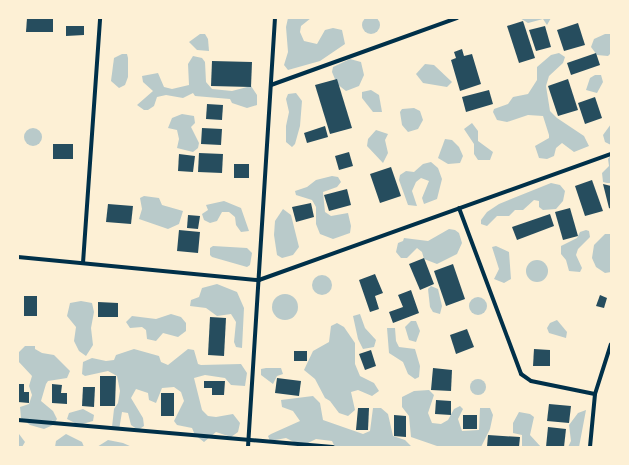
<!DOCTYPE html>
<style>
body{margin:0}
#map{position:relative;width:629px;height:465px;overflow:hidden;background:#fdf0d5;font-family:Barlow,sans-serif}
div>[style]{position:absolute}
.green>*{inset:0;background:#b9caca}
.round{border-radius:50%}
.building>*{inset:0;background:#264d5e}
.minor>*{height:4px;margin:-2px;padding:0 2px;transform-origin:2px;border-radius:2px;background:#003049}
span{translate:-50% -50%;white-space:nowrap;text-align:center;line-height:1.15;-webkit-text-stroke:3.5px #fdf0d5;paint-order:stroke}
.frame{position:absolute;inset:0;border:19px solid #fdf0d5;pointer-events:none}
</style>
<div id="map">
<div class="green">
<div class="round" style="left:362px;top:16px;width:18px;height:18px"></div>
<div style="clip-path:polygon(288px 18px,311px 18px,301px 26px,300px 32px,304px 41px,317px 44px,325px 30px,333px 28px,342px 30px,345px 44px,320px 61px,288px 70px,284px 65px,288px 52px,286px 27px)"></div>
<div style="clip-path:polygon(520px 18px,551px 18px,547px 25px,543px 19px,528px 23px)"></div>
<div style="clip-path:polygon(200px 34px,205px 34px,208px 39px,209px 51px,197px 50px,189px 42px)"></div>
<div style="clip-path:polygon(605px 34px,611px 34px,611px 53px,608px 56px,597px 55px,591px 47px,594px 39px)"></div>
<div style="clip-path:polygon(559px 53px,565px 57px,563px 63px,549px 76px,546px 86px,550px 111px,557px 118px,584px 136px,589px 146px,574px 152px,562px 143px,556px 148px,554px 156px,547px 159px,539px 158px,535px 146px,549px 138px,549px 135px,543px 116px,528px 115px,507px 122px,497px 120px,493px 112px,494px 109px,508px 104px,513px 97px,528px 94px,537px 80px,537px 67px,551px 55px)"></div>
<div style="clip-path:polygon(122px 54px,127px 54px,128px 58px,128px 77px,125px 85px,119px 88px,111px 81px,114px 58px)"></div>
<div style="clip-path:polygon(193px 56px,202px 58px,205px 62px,206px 82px,212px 89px,232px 91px,251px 86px,257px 95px,257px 105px,247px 108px,232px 103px,230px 99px,195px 96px,193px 93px,183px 98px,166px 95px,157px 97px,154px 106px,148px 110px,144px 110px,137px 105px,153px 91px,143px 82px,142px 76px,158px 73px,164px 87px,172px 89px,189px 85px,188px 64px)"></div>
<div style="clip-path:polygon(350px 59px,361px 62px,364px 75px,359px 86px,346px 91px,337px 84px,332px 72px,333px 67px)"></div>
<div style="clip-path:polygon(425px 64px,434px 65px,452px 82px,447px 87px,423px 83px,416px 74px)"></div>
<div style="clip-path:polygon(595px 75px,601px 75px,603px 82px,597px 93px,586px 90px,590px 78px)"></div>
<div style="clip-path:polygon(371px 90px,379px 95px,382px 112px,373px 112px,362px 98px,362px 92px)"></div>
<div style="clip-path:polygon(296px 93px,302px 101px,300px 126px,295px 144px,292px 147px,286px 142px,286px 126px,289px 112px,286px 99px,288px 94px)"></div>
<div style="clip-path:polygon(414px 108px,420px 111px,423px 120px,418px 129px,408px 132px,402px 125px,400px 112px,402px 109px)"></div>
<div style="clip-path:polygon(182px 114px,194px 116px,195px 123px,191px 127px,199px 143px,198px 148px,193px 152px,177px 148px,179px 139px,177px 130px,168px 128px,172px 118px)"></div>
<div style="clip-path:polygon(472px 123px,478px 131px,478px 141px,493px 152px,490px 160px,478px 160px,474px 154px,474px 144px,464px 129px)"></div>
<div style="clip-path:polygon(611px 124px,611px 145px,605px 142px,603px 135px)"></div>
<div class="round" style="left:24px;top:128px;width:18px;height:18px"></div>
<div style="clip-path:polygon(376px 130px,388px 134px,385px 140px,388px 153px,383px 163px,367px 146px,368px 139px)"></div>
<div style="clip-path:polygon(445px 139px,452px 140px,459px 147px,463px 156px,460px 163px,448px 164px,438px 158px)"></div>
<div style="clip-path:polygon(611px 155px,611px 183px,607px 183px,603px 182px,602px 173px,609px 166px,608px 159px)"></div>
<div style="clip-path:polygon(431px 162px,438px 168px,442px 179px,437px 199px,424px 204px,422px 198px,429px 181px,421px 178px,416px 182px,412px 191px,417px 206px,408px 205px,399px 180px,400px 175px,406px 171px,414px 172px,423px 164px)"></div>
<div style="clip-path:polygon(332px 176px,338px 177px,341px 182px,337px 187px,323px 192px,325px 212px,331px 216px,348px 213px,351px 226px,350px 233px,333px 239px,320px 234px,316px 224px,316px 207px,312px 200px,296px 195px,295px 191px,307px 187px,316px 180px)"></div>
<div style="clip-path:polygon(551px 183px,560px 185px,565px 191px,563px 201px,556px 209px,543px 210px,539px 207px,539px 201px,534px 200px,523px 210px,515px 210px,509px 216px,497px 216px,487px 226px,481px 224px,481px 220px,487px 212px,499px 204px)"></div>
<div style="clip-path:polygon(144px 196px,159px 198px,162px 205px,183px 211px,179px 224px,168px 229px,139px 219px,142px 209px,140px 198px)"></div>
<div style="clip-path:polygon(224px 201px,241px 208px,249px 231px,241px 232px,236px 225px,235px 217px,229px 212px,222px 212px,217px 221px,210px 223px,204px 220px,202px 214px,208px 210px,206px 205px)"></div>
<div style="clip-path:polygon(283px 209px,291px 215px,299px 247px,293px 255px,282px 258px,277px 255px,274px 235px,275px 221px)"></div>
<div style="clip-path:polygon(449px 229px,455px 230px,459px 233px,462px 243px,457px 254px,437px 264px,424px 259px,422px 252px,417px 248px,407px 258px,401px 258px,396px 252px,398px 243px,403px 241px,404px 238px,428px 241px)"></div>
<div style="clip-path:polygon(586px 230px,589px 231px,590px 237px,578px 249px,576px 255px,582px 268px,580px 272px,569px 271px,566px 260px,561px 254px,561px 246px,577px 238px,580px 232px)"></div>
<div style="clip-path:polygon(605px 234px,611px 234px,611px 272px,605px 273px,596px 267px,592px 258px,594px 245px)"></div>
<div style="clip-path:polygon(213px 246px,247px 248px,252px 253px,250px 265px,247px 267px,212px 257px,210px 255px,210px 248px)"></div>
<div style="clip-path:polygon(496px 246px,509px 252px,511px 279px,504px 283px,494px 279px,499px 269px,492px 247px)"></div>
<div class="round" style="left:526px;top:260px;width:22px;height:22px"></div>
<div class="round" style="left:312px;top:275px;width:20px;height:20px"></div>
<div style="clip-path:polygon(217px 284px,237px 292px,244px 308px,242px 348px,236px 347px,234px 342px,236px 322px,231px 314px,217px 316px,206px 308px,190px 306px,191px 300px,199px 297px,202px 288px)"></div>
<div style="clip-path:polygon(431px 286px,438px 289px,442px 306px,440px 314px,433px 312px,430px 307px,428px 289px)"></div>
<div class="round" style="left:272px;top:294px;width:26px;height:26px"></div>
<div class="round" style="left:469px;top:297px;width:18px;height:18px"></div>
<div style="clip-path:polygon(81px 301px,92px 303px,94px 312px,91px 328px,93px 345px,86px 356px,79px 351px,74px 341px,76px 327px,67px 316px,70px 303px)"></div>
<div style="clip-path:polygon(171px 314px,181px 317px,186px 323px,186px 331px,178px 337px,163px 333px,156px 341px,147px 339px,146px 330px,142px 327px,130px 328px,126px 322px,132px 316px,156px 319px)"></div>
<div style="clip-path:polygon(360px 314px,365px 328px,376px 340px,374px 347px,363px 349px,358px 339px,353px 316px)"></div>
<div style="clip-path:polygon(557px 320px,567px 332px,566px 338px,549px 333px,547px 328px,550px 323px)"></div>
<div style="clip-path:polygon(411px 321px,416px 321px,420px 331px,416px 342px,409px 340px,405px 327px)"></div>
<div style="clip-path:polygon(337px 323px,344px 327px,355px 343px,355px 364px,360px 376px,374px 383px,379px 391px,372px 396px,358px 390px,351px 392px,355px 410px,348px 416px,339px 413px,330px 401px,325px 398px,315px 379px,304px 370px,313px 351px,329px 342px,331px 326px)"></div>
<div style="clip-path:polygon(387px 328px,395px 328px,396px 341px,399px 347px,415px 349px,420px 366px,419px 377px,415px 379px,408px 374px,403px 362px,389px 353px)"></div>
<div style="clip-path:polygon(25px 346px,35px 346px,35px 349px,42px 353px,54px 355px,70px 371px,67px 378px,48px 381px,46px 384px,41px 401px,53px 411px,57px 419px,53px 425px,44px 429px,30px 425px,21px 418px,20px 407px,29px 404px,32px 395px,29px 386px,32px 376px,18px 361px,18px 353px)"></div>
<div style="clip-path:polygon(134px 349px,159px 356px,161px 362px,168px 365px,188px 349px,194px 350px,198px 364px,201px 365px,241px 364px,247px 373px,245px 386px,231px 385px,225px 378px,205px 375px,194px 378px,202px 410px,208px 416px,216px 417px,233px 414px,240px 423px,238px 432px,231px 437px,216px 432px,204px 442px,195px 435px,192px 428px,177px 425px,174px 421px,184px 401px,181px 392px,174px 387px,162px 388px,156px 403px,149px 400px,148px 393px,136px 389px,131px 398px,143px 418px,144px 426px,138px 430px,131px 425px,128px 413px,122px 412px,119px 430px,112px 427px,114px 409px,118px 403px,120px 391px,117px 376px,108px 371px,85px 376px,82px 374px,83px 362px,92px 358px,106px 361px,114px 360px,116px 355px)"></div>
<div style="clip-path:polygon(266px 368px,281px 368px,283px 374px,277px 376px,273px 384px,261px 375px,261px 369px)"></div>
<div class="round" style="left:470px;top:379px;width:16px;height:16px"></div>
<div style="clip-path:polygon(429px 390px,434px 395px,428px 413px,432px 423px,441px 424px,448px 420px,454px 409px,460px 406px,463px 409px,458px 419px,462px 431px,479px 430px,480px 408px,490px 408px,493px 415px,490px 429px,481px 447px,437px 446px,411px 437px,409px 416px,402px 407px,402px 397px,414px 391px)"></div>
<div style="clip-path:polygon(313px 396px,320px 403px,323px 420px,363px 434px,370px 431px,373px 408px,381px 408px,388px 414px,393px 436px,405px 440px,412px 447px,335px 447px,332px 441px,316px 439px,302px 446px,286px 438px,270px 441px,268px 436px,271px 434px,300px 421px,293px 411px,282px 407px,281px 400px)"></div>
<div style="clip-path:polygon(83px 409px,94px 415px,93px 421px,79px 425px,67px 419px,69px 413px)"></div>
<div style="clip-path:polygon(586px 410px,579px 447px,568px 447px,571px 441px,569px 425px,578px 413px)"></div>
<div style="clip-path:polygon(519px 412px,530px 414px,534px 417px,530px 435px,541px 447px,522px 447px,522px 435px,513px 433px,513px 423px)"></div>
<div style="clip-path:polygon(19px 434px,25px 442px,22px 447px,18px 447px)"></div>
<div style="clip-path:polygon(66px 434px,82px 442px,84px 447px,55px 447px,56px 441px)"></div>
<div style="clip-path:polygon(108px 440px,123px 443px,132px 447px,97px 447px)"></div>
</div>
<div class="building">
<div style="clip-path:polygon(27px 18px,53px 18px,53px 32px,26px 32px)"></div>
<div style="clip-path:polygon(523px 21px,535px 58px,519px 63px,507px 26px)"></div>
<div style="clip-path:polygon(578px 23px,585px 45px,564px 51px,557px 30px)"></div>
<div style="clip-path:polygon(66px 26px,84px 26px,84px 35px,66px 36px)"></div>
<div style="clip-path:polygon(545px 26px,551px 47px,536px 51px,529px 30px)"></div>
<div style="clip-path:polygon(462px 49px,464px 56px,472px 54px,481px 84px,460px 91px,451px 60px,456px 58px,454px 52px)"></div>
<div style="clip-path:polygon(596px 53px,600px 65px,571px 75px,567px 63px)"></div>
<div style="clip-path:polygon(212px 61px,252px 62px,251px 87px,211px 86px)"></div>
<div style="clip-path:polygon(337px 79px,352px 128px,330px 134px,315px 85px)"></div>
<div style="clip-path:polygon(568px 79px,578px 110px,558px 116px,548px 86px)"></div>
<div style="clip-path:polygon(489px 90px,493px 104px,466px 112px,462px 97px)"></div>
<div style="clip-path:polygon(595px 97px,602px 118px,585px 124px,578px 103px)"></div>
<div style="clip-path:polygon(207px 104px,223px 105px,222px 120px,206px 119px)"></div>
<div style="clip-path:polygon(325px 126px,328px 137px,307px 143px,304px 133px)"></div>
<div style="clip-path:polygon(202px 128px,222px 129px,221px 145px,201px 144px)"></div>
<div style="clip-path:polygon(53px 144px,73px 144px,73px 159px,53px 159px)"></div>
<div style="clip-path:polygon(349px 152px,353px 166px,339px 170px,335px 156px)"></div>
<div style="clip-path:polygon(199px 153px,223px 154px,222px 173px,198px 172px)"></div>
<div style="clip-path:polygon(179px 154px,195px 156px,193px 172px,178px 171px)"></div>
<div style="clip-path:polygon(234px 164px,249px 164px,249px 178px,234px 178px)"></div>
<div style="clip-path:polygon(391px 167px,401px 196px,380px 203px,370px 174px)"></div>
<div style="clip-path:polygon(592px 180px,603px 211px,585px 216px,575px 186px)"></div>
<div style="clip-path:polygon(603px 184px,611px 186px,611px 209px,609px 208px)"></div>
<div style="clip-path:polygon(347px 189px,351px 205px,329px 211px,324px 195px)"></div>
<div style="clip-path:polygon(311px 203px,314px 217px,296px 222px,292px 207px)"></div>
<div style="clip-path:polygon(108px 204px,133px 206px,131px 224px,106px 222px)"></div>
<div style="clip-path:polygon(570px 208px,578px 236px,563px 240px,555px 212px)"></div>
<div style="clip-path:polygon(550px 214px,554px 226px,517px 240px,512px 227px)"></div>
<div style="clip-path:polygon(188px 215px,200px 216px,198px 229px,187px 228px)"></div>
<div style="clip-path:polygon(179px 230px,200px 232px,198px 253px,177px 251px)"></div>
<div style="clip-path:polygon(424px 258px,434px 284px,420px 290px,409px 264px)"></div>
<div style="clip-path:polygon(453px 264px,465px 299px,446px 306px,434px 271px)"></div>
<div style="clip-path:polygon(375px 274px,383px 293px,375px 296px,379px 309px,370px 312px,359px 280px)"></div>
<div style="clip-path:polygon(411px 290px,419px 313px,393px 323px,389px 312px,403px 307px,398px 295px)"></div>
<div style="clip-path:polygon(600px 295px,607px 298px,604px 308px,596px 306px)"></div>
<div style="clip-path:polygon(24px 296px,37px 296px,37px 316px,24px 316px)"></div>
<div style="clip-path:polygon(98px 302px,118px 303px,118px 317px,98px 317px)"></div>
<div style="clip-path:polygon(210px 317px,226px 318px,224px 356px,208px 355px)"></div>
<div style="clip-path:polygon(467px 329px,474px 347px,456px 354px,450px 335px)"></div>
<div style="clip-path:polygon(534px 349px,550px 350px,550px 366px,533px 366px)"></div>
<div style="clip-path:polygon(371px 350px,376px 366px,365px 370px,359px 354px)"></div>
<div style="clip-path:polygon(294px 351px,307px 351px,307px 361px,294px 361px)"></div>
<div style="clip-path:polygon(433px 368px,452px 370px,451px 391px,431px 390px)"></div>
<div style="clip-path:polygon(100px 376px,116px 376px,115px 406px,100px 406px)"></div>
<div style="clip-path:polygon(277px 378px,301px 381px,299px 396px,275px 393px)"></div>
<div style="clip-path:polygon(204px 381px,225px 381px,224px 395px,212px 395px,212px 388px,204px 388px)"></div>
<div style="clip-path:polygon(18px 384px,24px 384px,24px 392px,29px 392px,29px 403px,18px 402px)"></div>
<div style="clip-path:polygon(52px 384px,62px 385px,61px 393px,67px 393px,67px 404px,52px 403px)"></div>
<div style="clip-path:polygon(83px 387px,95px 387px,94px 407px,82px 406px)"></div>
<div style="clip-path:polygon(161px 393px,174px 393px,174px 416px,161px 416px)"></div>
<div style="clip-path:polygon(436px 400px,451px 401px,451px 415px,435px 414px)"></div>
<div style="clip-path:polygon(549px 404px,571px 406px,569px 423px,547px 421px)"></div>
<div style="clip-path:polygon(358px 408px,369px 408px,368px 430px,356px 430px)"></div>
<div style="clip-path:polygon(394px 415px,406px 416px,406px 437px,394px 436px)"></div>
<div style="clip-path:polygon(463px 415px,477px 415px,477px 429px,463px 429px)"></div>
<div style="clip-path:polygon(548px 427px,566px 429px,564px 447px,546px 447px)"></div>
<div style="clip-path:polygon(488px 435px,520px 437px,519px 447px,487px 447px)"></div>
</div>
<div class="minor">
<div style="left:271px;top:85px;width:198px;rotate:-19.8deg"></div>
<div style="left:459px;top:208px;width:177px;rotate:69.5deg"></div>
<div style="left:521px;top:374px;width:12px;rotate:35deg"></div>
<div style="left:531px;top:381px;width:65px;rotate:11.5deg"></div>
<div style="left:18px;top:257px;width:242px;rotate:5.5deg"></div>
<div style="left:259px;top:280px;width:374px;rotate:-19.7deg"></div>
<div style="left:83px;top:263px;width:246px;rotate:-86deg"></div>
<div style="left:18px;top:420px;width:316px;rotate:4.9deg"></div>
<div style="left:248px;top:447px;width:430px;rotate:-86.4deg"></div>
<div style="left:590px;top:447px;width:53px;rotate:-84.6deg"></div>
<div style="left:595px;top:394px;width:52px;rotate:-72.3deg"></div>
</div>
<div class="frame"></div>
</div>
